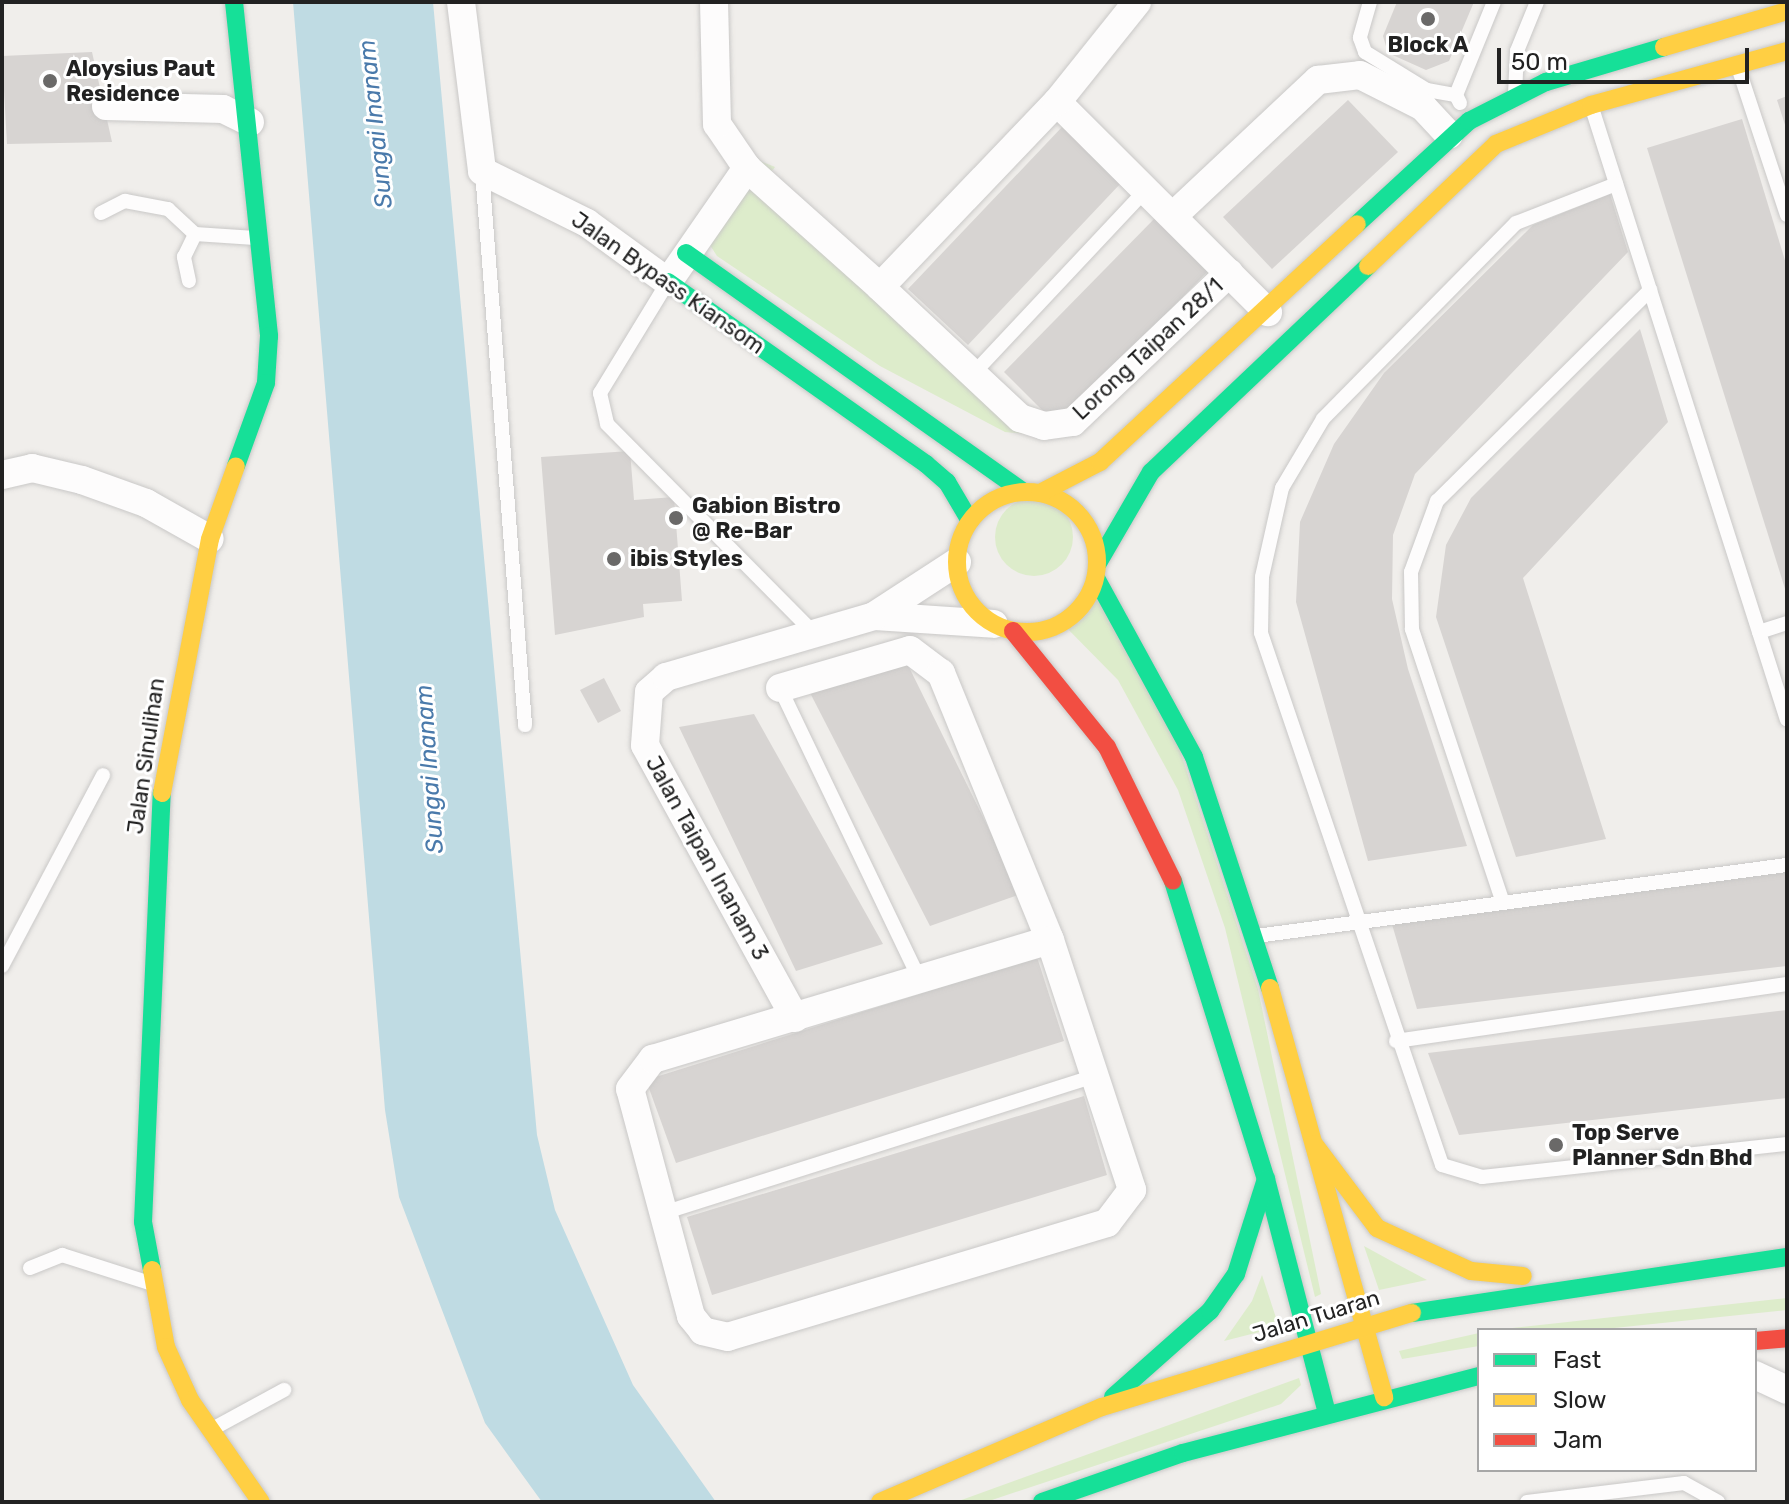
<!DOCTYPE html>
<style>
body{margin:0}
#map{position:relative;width:1789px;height:1504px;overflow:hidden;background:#f0eeeb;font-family:Rubik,sans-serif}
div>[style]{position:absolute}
.grass>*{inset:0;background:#ddeccb}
.round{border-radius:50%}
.water>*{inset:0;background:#bfdbe3}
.building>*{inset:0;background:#d7d4d2}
.roads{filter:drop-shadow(0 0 2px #c9c8c7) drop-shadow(0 0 2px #c9c8c7)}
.lane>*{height:14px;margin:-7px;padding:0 7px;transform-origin:7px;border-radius:7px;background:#fdfcfc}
.street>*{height:28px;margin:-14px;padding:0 14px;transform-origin:14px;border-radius:14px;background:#fdfcfc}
.fast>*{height:18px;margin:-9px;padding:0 9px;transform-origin:9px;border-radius:9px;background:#16e098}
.slow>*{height:18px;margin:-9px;padding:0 9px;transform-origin:9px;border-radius:9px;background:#ffcf43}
.slow>.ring{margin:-9px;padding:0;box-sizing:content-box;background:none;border:18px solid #ffcf43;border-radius:50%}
.jam>*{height:18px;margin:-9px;padding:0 9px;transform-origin:9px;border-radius:9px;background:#f24e42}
.dots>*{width:22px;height:22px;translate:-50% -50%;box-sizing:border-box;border:4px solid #fff;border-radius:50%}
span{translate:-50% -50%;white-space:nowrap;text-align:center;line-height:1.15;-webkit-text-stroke:6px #fff;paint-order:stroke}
.poi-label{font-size:22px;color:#222;font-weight:700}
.left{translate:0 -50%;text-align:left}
.street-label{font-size:22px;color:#222}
.water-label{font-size:24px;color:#4a7aab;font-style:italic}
.frame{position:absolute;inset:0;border:4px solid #222;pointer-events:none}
.legend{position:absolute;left:1477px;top:1328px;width:280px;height:144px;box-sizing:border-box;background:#fff;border:2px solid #a7a7a7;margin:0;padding:10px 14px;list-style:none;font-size:24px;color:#222}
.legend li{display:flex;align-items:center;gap:16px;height:40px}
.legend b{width:40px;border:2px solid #a7a7a7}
.scale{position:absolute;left:1497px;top:48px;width:252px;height:36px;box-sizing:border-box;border:4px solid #222;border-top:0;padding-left:10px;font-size:24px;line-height:28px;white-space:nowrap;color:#222;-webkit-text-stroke:6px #fff;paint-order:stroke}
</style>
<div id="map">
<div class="grass">
<div style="clip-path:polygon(760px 161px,775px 167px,760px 185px,1026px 434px,1005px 432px,880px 366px,717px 256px,708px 242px,746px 166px)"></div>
<div class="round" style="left:995px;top:498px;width:78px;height:78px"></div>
<div style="clip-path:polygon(1102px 591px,1148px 653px,1258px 989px,1321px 1294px,1315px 1297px,1225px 928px,1178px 790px,1118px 680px,1055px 616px)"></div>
<div style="clip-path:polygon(1364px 1246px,1395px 1263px,1427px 1280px,1379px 1290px)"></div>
<div style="clip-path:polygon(1262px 1275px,1279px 1327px,1224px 1341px,1252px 1301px)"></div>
<div style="clip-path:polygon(1787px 1298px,1787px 1310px,1595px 1330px,1494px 1330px)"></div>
<div style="clip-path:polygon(1479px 1333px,1479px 1346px,1402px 1359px,1399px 1351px)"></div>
<div style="clip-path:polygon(1299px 1378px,1301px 1385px,1281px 1404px,986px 1502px,956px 1502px)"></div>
</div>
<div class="water">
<div style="clip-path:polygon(293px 2px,433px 2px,537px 1135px,555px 1210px,633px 1385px,716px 1502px,542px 1502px,485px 1423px,399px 1197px,385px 1110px)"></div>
</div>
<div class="building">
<div style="clip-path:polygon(1397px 2px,1474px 2px,1449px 61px,1426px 70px,1388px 53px,1383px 36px)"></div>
<div style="clip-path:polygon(92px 52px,112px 142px,7px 144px,2px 56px)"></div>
<div style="clip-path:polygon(1787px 96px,1787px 128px,1786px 128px,1777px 100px)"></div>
<div style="clip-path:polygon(1348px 100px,1398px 152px,1272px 269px,1223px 217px)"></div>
<div style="clip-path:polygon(1742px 119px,1787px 267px,1786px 592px,1647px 148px)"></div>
<div style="clip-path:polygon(1062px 127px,1121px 183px,968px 345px,908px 289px)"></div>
<div style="clip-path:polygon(1610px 194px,1628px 252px,1415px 474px,1393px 535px,1392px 599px,1408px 669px,1467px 846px,1368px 861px,1296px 602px,1300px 522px,1334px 444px,1384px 373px,1533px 225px)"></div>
<div style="clip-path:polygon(1155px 218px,1209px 270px,1067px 415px,1047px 415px,1004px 372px)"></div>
<div style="clip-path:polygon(1640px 329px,1668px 422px,1523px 578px,1606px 839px,1516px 857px,1436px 617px,1446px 545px,1471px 498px)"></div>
<div style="clip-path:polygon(630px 451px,634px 500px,674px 497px,682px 601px,643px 604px,644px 617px,555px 635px,541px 457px)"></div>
<div style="clip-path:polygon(906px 661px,1021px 894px,930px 926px,806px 685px)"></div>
<div style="clip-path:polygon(604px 678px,621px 711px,598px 723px,580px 690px)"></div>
<div style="clip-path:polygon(754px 714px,883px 944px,796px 971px,679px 727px)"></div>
<div style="clip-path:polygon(1787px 870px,1787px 966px,1417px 1009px,1391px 921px)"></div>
<div style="clip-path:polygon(1037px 957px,1064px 1041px,676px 1163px,646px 1080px)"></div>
<div style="clip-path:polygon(1787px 1010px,1787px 1098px,1459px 1135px,1428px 1053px)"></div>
<div style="clip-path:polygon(1084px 1096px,1107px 1175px,712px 1295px,687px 1217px)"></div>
</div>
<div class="roads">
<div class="lane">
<div style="left:1370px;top:2px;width:37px;rotate:106deg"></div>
<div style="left:1360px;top:38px;width:15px;rotate:70deg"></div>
<div style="left:1365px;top:52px;width:73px;rotate:31.5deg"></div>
<div style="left:1427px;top:90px;width:29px;rotate:10deg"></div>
<div style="left:1738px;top:67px;width:156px;rotate:71.7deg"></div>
<div style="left:1515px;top:94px;width:43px;rotate:-87.3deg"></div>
<div style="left:1517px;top:51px;width:53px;rotate:-67.8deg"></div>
<div style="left:1460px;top:103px;width:9px;rotate:-117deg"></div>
<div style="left:1456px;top:95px;width:100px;rotate:-67.8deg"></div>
<div style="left:1591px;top:105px;width:645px;rotate:72.32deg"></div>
<div style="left:482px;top:171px;width:556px;rotate:85.56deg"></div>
<div style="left:1616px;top:184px;width:107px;rotate:158.7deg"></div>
<div style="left:1516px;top:223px;width:275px;rotate:134.6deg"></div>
<div style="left:1323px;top:419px;width:80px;rotate:120.7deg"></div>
<div style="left:1282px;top:488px;width:91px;rotate:102.7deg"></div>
<div style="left:1262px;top:577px;width:56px;rotate:91deg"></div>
<div style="left:1261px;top:633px;width:562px;rotate:71.21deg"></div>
<div style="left:1442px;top:1165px;width:42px;rotate:16.7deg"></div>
<div style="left:1482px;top:1177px;width:307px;rotate:-6.2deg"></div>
<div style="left:101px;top:213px;width:27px;rotate:-27deg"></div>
<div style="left:125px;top:201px;width:44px;rotate:10.5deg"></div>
<div style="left:168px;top:209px;width:37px;rotate:43deg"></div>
<div style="left:189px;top:281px;width:25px;rotate:-102deg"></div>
<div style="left:184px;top:257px;width:25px;rotate:-64deg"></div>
<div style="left:195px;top:234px;width:60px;rotate:3.8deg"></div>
<div style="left:666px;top:285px;width:127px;rotate:121.4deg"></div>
<div style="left:600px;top:393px;width:32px;rotate:77deg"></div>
<div style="left:607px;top:424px;width:293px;rotate:45.3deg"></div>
<div style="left:973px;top:374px;width:253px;rotate:-46.8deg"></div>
<div style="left:1759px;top:632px;width:29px;rotate:-18deg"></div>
<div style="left:780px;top:688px;width:324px;rotate:64.4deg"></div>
<div style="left:1503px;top:903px;width:289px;rotate:-108.4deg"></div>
<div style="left:1412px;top:629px;width:57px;rotate:-91deg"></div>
<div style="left:1411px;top:572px;width:76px;rotate:-69.9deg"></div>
<div style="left:1437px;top:501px;width:300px;rotate:-44.7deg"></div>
<div style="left:1256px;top:936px;width:536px;rotate:-7.62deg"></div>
<div style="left:2px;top:966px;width:216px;rotate:-62.1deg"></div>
<div style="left:1396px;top:1041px;width:395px;rotate:-8.3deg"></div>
<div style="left:663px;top:1213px;width:453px;rotate:-17.6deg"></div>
<div style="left:30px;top:1268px;width:35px;rotate:-22deg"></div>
<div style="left:62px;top:1255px;width:92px;rotate:17.7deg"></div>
<div style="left:214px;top:1428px;width:80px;rotate:-28.5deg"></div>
<div style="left:1527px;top:1502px;width:158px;rotate:-6.9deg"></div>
<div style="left:1684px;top:1483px;width:39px;rotate:29deg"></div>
</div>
<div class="street">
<div style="left:461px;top:2px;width:170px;rotate:82.9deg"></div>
<div style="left:482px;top:171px;width:117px;rotate:26.3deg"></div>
<div style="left:587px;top:223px;width:100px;rotate:36.1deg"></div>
<div style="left:668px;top:282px;width:139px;rotate:-55.3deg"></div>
<div style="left:747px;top:168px;width:53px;rotate:-124.3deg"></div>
<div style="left:717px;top:124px;width:122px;rotate:-91.4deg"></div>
<div style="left:1057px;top:102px;width:298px;rotate:44.9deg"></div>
<div style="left:106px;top:106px;width:117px;rotate:1.5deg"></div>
<div style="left:223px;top:109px;width:30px;rotate:26deg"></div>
<div style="left:747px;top:168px;width:178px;rotate:41.8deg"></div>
<div style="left:880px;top:287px;width:256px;rotate:-46.3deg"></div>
<div style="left:1057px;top:102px;width:128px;rotate:-51.3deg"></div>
<div style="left:1173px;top:216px;width:199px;rotate:-43.2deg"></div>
<div style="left:1318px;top:80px;width:42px;rotate:-6.8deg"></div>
<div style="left:1360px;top:75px;width:71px;rotate:26.9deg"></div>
<div style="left:1423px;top:107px;width:38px;rotate:47deg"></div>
<div style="left:880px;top:287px;width:192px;rotate:43.1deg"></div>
<div style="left:1020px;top:418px;width:25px;rotate:18deg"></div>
<div style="left:1044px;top:426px;width:29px;rotate:-8deg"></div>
<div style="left:1073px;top:422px;width:216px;rotate:-43.7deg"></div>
<div style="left:2px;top:475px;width:31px;rotate:-13deg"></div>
<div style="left:32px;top:468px;width:51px;rotate:13.5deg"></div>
<div style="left:82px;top:480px;width:68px;rotate:19.8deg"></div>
<div style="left:146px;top:503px;width:73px;rotate:29.4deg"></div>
<div style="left:875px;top:616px;width:119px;rotate:3.8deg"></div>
<div style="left:780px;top:688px;width:135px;rotate:-16.3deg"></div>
<div style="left:910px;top:650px;width:39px;rotate:37deg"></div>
<div style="left:941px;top:673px;width:288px;rotate:67.8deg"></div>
<div style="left:1050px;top:940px;width:263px;rotate:71.8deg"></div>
<div style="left:1132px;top:1190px;width:41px;rotate:127.1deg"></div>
<div style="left:1107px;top:1223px;width:396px;rotate:163.3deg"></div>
<div style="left:728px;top:1337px;width:26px;rotate:-167deg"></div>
<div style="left:703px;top:1331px;width:19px;rotate:-129deg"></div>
<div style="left:691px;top:1316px;width:235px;rotate:-105deg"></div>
<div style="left:630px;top:1089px;width:38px;rotate:-53deg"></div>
<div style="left:653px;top:1059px;width:414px;rotate:-16.7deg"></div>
<div style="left:795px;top:1018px;width:311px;rotate:-118.8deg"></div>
<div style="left:645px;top:745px;width:53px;rotate:-85.7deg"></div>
<div style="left:649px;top:692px;width:23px;rotate:-41deg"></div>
<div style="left:666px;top:677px;width:217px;rotate:-16.3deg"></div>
<div style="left:874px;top:616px;width:99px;rotate:-33deg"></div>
<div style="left:1755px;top:1375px;width:35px;rotate:25deg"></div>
</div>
<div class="fast">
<div style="left:234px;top:2px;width:336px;rotate:84deg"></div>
<div style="left:269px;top:336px;width:47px;rotate:93.7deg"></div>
<div style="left:266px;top:383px;width:88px;rotate:109.9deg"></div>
<div style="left:1357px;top:224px;width:152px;rotate:-42.6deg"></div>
<div style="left:1469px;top:121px;width:86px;rotate:-26.9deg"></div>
<div style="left:1546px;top:82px;width:123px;rotate:-16.5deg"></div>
<div style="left:686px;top:253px;width:413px;rotate:35.3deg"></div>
<div style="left:668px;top:282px;width:316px;rotate:35.2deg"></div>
<div style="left:926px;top:464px;width:28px;rotate:41deg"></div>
<div style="left:947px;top:482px;width:45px;rotate:59.5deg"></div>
<div style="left:1098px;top:563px;width:105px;rotate:-59.8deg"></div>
<div style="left:1151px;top:472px;width:299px;rotate:-43.5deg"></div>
<div style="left:1096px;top:578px;width:204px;rotate:61.3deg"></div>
<div style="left:1194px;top:757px;width:243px;rotate:71.8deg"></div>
<div style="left:1173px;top:881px;width:312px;rotate:72.7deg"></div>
<div style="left:1266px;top:1179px;width:242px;rotate:75.4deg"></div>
<div style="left:152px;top:1270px;width:49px;rotate:-100.6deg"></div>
<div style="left:143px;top:1222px;width:429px;rotate:-87.5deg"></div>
<div style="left:1412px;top:1313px;width:379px;rotate:-8.5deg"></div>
<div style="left:1113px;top:1397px;width:130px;rotate:-41.6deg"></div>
<div style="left:1210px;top:1311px;width:45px;rotate:-54.9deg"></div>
<div style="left:1236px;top:1274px;width:100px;rotate:-72.5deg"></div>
<div style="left:1042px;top:1502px;width:149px;rotate:-19.2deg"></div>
<div style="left:1183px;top:1453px;width:306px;rotate:-14.6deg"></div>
</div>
<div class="slow">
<div style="left:1664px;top:47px;width:128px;rotate:-16.3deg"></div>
<div style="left:1368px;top:266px;width:177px;rotate:-43.6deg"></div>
<div style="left:1496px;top:144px;width:103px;rotate:-22.3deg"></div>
<div style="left:1591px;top:105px;width:203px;rotate:-15.4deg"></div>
<div class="ring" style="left:957px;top:492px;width:122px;height:122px"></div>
<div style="left:1040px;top:493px;width:68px;rotate:-27.3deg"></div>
<div style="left:1100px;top:462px;width:350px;rotate:-42.8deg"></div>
<div style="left:162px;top:793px;width:258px;rotate:-79.3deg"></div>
<div style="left:210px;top:539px;width:77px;rotate:-70.4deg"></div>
<div style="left:1270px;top:988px;width:425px;rotate:74.4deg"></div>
<div style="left:1314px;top:1144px;width:105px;rotate:53.1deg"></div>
<div style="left:1377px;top:1228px;width:103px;rotate:24.6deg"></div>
<div style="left:1471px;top:1271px;width:52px;rotate:5.5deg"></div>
<div style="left:152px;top:1270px;width:78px;rotate:79.7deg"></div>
<div style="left:166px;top:1347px;width:58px;rotate:65.6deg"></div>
<div style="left:190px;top:1400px;width:124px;rotate:55.2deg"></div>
<div style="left:880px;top:1502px;width:241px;rotate:-23.2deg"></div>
<div style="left:1102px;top:1407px;width:324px;rotate:-16.9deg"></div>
</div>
<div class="jam">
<div style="left:1013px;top:631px;width:149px;rotate:51deg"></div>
<div style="left:1107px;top:747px;width:149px;rotate:63.8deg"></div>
<div style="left:1755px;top:1341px;width:32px;rotate:-5deg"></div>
</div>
</div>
<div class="dots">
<div style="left:1428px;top:19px;background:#6a6968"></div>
<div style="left:50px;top:81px;background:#6a6968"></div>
<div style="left:676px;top:518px;background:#6a6968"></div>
<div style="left:614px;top:559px;background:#6a6968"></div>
<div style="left:1556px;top:1145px;background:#6a6968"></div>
</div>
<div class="poi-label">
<span style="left:1428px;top:45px">Block A</span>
<span class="left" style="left:66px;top:81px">Aloysius Paut<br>Residence</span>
<span class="left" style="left:692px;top:518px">Gabion Bistro<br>@ Re-Bar</span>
<span class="left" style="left:630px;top:559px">ibis Styles</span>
<span class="left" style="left:1572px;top:1145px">Top Serve<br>Planner Sdn Bhd</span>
</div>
<div class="street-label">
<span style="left:668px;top:283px;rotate:35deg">Jalan Bypass Kiansom</span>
<span style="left:1148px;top:349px;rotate:-43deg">Lorong Taipan 28/1</span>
<span style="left:146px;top:756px;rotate:-82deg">Jalan Sinulihan</span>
<span style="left:707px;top:858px;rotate:61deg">Jalan Taipan Inanam 3</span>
<span style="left:1316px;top:1316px;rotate:-17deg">Jalan Tuaran</span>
</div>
<div class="water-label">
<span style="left:376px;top:124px;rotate:-96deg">Sungai Inanam</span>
<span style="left:430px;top:769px;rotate:-94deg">Sungai Inanam</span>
</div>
<div class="frame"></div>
<ul class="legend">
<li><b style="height:10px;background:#16e098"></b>Fast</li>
<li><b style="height:10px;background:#ffcf43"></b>Slow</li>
<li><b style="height:10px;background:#f24e42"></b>Jam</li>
</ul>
<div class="scale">50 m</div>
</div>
